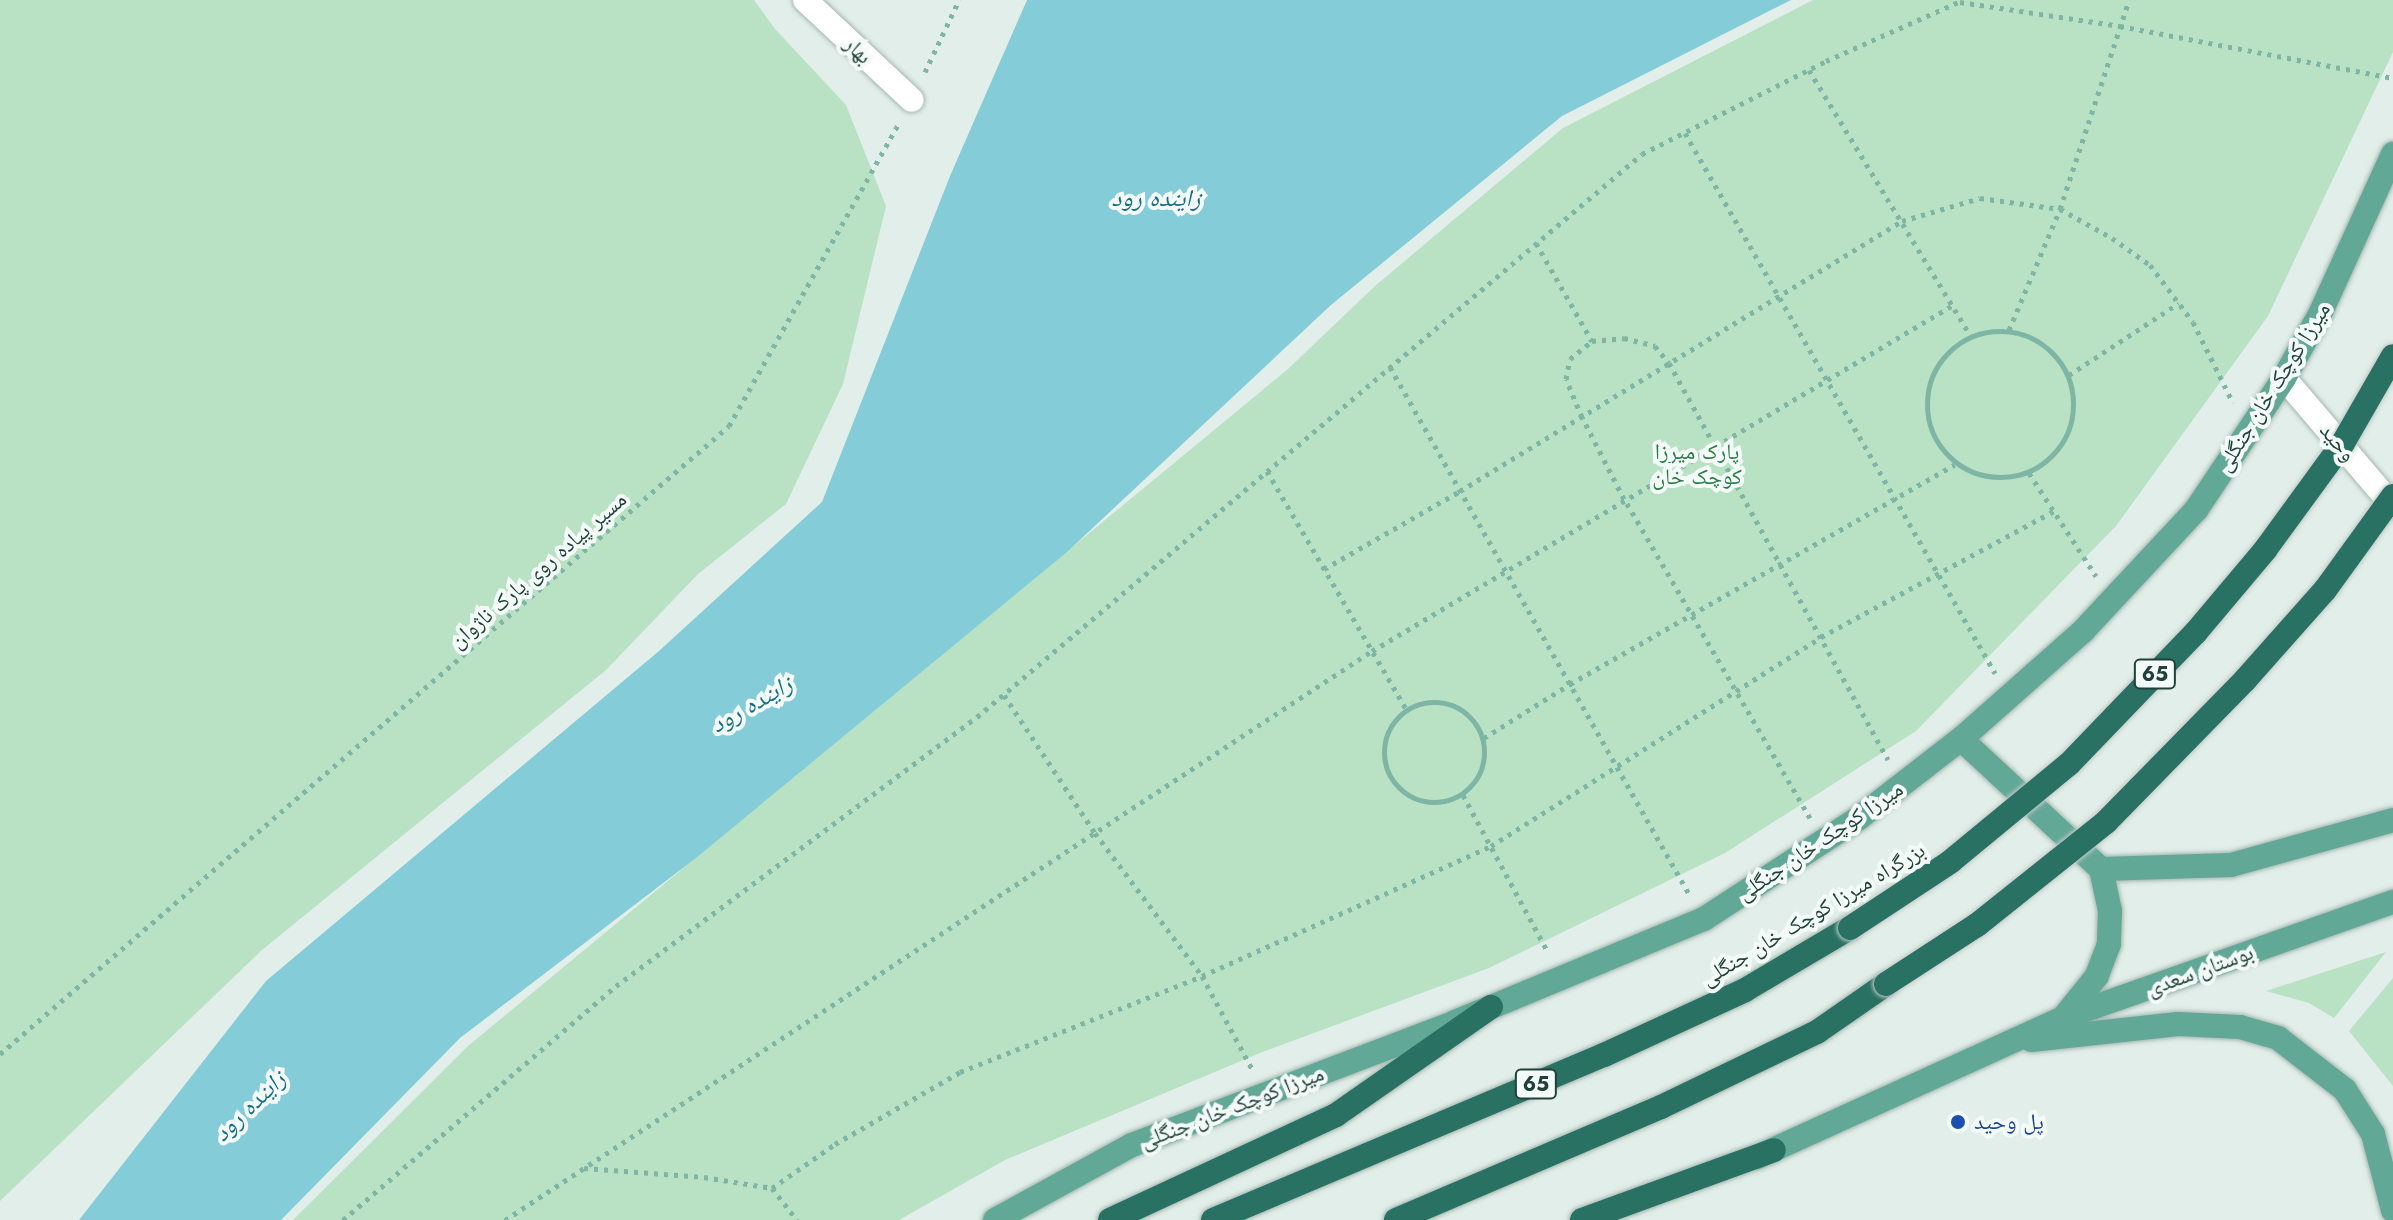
<!DOCTYPE html>
<meta charset="utf-8">
<style>
body{margin:0}
#map{position:relative;width:2393px;height:1220px;overflow:hidden;background:#e2eee9;font-family:Jost,"Noto Naskh Arabic",sans-serif}
div>[style]{position:absolute}
.green>*{inset:0;background:#b9e1c4}
.water>*{inset:0;background:#85ccd9}
.path>*{height:5px;margin-top:-2.5px;transform-origin:0;background:repeating-linear-gradient(90deg,#7fb5a4 0 4px,transparent 0 10px)}
.path>.ring{margin:-2.5px;padding:0;box-sizing:content-box;background:none;border:5px solid #7fb5a4;border-radius:50%}
.roads{filter:drop-shadow(0 0 2px #a4b7b1) drop-shadow(0 0 2px #a4b7b1)}
.street>*{height:24px;margin:-12px;padding:0 12px;transform-origin:12px;border-radius:12px;background:#fff}
.secondary>*{height:24px;margin:-12px;padding:0 12px;transform-origin:12px;border-radius:12px;background:#fff}
.primary>*{height:24px;margin:-12px;padding:0 12px;transform-origin:12px;border-radius:12px;background:#62a896}
.highway>*{height:24px;margin:-12px;padding:0 12px;transform-origin:12px;border-radius:12px;background:#297162}
.bridges{filter:drop-shadow(0 0 2px #c1cac8) drop-shadow(0 0 2px #c1cac8)}
.highway-bridge>*{height:24px;margin:-12px;padding:0 12px;transform-origin:12px;border-radius:12px;background:#297162}
.dots>*{width:22px;height:22px;translate:-50% -50%;box-sizing:border-box;border:4px solid #f4faf7;border-radius:50%}
span{translate:-50% -50%;white-space:nowrap;text-align:center;line-height:1.15;-webkit-text-stroke:8px #f4faf7;paint-order:stroke}
.shield-label span{padding:2px 6px;background:#f4faf7;border:2px solid;border-radius:6px;-webkit-text-stroke-width:0}
.shield-label{font-size:20px;color:#204139;font-weight:700}
.street-label{font-size:22px;color:#204139}
.park-label{font-size:22px;color:#267d48}
.transit-label{font-size:22px;color:#164399}
.left{translate:0 -50%;text-align:left}
.water-label{font-size:24px;color:#137184;font-style:italic}
</style>
<div id="map">
<div class="green">
<div style="clip-path:polygon(0 0,754px 0,775px 29px,846px 105px,886px 206px,843px 384px,786px 504px,698px 574px,606px 670px,262px 950px,0 1201px)"></div>
<div style="clip-path:polygon(1813px 0,2393px 0,2393px 52px,2268px 316px,2116px 526px,1916px 731px,1725px 853px,1489px 968px,1260px 1053px,1005px 1160px,899px 1220px,293px 1220px,468px 1046px,1288px 369px,1375px 286px,1563px 128px)"></div>
<div style="clip-path:polygon(2386px 952px,2334px 1018px,2309px 1003px,2266px 991px)"></div>
<div style="clip-path:polygon(2393px 978px,2393px 1086px,2349px 1031px)"></div>
</div>
<div class="water">
<div style="clip-path:polygon(1027px 0,1791px 0,1562px 116px,1331px 305px,1067px 552px,696px 858px,460px 1038px,281px 1220px,79px 1220px,266px 981px,659px 651px,822px 502px,950px 176px)"></div>
</div>
<div class="path">
<div style="left:1960px;top:2px;width:162px;rotate:8.5deg"></div>
<div style="left:2120px;top:26px;width:278px;rotate:10.8deg"></div>
<div style="left:1809px;top:70px;width:311px;rotate:58.7deg"></div>
<div style="left:925px;top:72px;width:80px;rotate:-64.7deg"></div>
<div style="left:1685px;top:133px;width:623px;rotate:60.14deg"></div>
<div style="left:1536px;top:243px;width:113px;rotate:60.3deg"></div>
<div style="left:2009px;top:330px;width:131px;rotate:-67.1deg"></div>
<div style="left:2060px;top:209px;width:220px;rotate:-71.7deg"></div>
<div class="ring" style="left:1927px;top:331px;width:141px;height:141px"></div>
<div style="left:1390px;top:367px;width:606px;rotate:60.43deg"></div>
<div style="left:2069px;top:375px;width:131px;rotate:-33.2deg"></div>
<div style="left:1267px;top:471px;width:276px;rotate:59.7deg"></div>
<div style="left:2029px;top:473px;width:123px;rotate:57deg"></div>
<div style="left:1324px;top:569px;width:157px;rotate:-29.8deg"></div>
<div style="left:1460px;top:491px;width:518px;rotate:-31.42deg"></div>
<div style="left:1902px;top:221px;width:81px;rotate:-16.4deg"></div>
<div style="left:1980px;top:198px;width:81px;rotate:7.8deg"></div>
<div style="left:2060px;top:209px;width:60px;rotate:29.1deg"></div>
<div style="left:2112px;top:238px;width:47px;rotate:35.4deg"></div>
<div style="left:2150px;top:265px;width:71px;rotate:53deg"></div>
<div style="left:2193px;top:322px;width:90px;rotate:63.7deg"></div>
<div style="left:1004px;top:695px;width:165px;rotate:56.6deg"></div>
<div style="left:1095px;top:833px;width:179px;rotate:53.2deg"></div>
<div style="left:1202px;top:976px;width:106px;rotate:61.7deg"></div>
<div class="ring" style="left:1384px;top:702px;width:95px;height:95px"></div>
<div style="left:1484px;top:738px;width:102px;rotate:-32.1deg"></div>
<div style="left:1570px;top:684px;width:443px;rotate:-29.7deg"></div>
<div style="left:1463px;top:795px;width:179px;rotate:61.6deg"></div>
<div style="left:1810px;top:818px;width:369px;rotate:-120.2deg"></div>
<div style="left:1624px;top:499px;width:92px;rotate:-117.1deg"></div>
<div style="left:1582px;top:417px;width:41px;rotate:-112.8deg"></div>
<div style="left:1566px;top:379px;width:20px;rotate:-79deg"></div>
<div style="left:1570px;top:359px;width:28px;rotate:-39deg"></div>
<div style="left:1592px;top:341px;width:32px;rotate:-5deg"></div>
<div style="left:1624px;top:338px;width:32px;rotate:14deg"></div>
<div style="left:1655px;top:346px;width:22px;rotate:51deg"></div>
<div style="left:1669px;top:363px;width:453px;rotate:61.1deg"></div>
<div style="left:0;top:1054px;width:962px;rotate:-40.74deg"></div>
<div style="left:729px;top:426px;width:347px;rotate:-60.7deg"></div>
<div style="left:584px;top:1168px;width:120px;rotate:4.3deg"></div>
<div style="left:704px;top:1177px;width:69px;rotate:9.2deg"></div>
<div style="left:772px;top:1188px;width:41px;rotate:52deg"></div>
<div style="left:772px;top:1188px;width:77px;rotate:-34.9deg"></div>
<div style="left:835px;top:1144px;width:144px;rotate:-29.9deg"></div>
<div style="left:960px;top:1072px;width:260px;rotate:-21.6deg"></div>
<div style="left:1202px;top:976px;width:317px;rotate:-24.2deg"></div>
<div style="left:1491px;top:846px;width:391px;rotate:-32.3deg"></div>
<div style="left:1821px;top:637px;width:265px;rotate:-28.4deg"></div>
<div style="left:343px;top:1220px;width:360px;rotate:-40.6deg"></div>
<div style="left:616px;top:986px;width:450px;rotate:-36.7deg"></div>
<div style="left:977px;top:717px;width:871px;rotate:-40.25deg"></div>
<div style="left:1642px;top:154px;width:206px;rotate:-26.8deg"></div>
<div style="left:1826px;top:61px;width:150px;rotate:-24deg"></div>
<div style="left:505px;top:1220px;width:1037px;rotate:-33.28deg"></div>
<div style="left:1372px;top:651px;width:676px;rotate:-30.77deg"></div>
</div>
<div class="roads">
<div class="street">
<div style="left:805px;top:0;width:146px;rotate:43.1deg"></div>
</div>
<div class="secondary">
<div style="left:2284px;top:378px;width:168px;rotate:49.6deg"></div>
</div>
<div class="primary">
<div style="left:1961px;top:739px;width:191px;rotate:42.9deg"></div>
<div style="left:2101px;top:869px;width:43px;rotate:77.9deg"></div>
<div style="left:2110px;top:911px;width:33px;rotate:92deg"></div>
<div style="left:2109px;top:944px;width:34px;rotate:111deg"></div>
<div style="left:2097px;top:976px;width:54px;rotate:129deg"></div>
<div style="left:2101px;top:869px;width:130px;rotate:-1.8deg"></div>
<div style="left:2231px;top:865px;width:168px;rotate:-15.5deg"></div>
<div style="left:2031px;top:1040px;width:148px;rotate:-6.2deg"></div>
<div style="left:2178px;top:1024px;width:62px;rotate:2.8deg"></div>
<div style="left:2240px;top:1027px;width:40px;rotate:16deg"></div>
<div style="left:2278px;top:1038px;width:85px;rotate:37.8deg"></div>
<div style="left:2345px;top:1090px;width:52px;rotate:57.5deg"></div>
<div style="left:2373px;top:1134px;width:79px;rotate:75.3deg"></div>
<div style="left:1757px;top:1157px;width:336px;rotate:-24.4deg"></div>
<div style="left:2063px;top:1018px;width:350px;rotate:-19.4deg"></div>
<div style="left:995px;top:1220px;width:156px;rotate:-28.7deg"></div>
<div style="left:1132px;top:1145px;width:346px;rotate:-20.8deg"></div>
<div style="left:1455px;top:1022px;width:269px;rotate:-22.5deg"></div>
<div style="left:1704px;top:919px;width:185px;rotate:-33.1deg"></div>
<div style="left:1859px;top:818px;width:129px;rotate:-37.8deg"></div>
<div style="left:1961px;top:739px;width:163px;rotate:-41.5deg"></div>
<div style="left:2083px;top:631px;width:166px;rotate:-47deg"></div>
<div style="left:2196px;top:510px;width:159px;rotate:-56.3deg"></div>
<div style="left:2284px;top:378px;width:73px;rotate:-60.6deg"></div>
<div style="left:2320px;top:314px;width:176px;rotate:-65.5deg"></div>
</div>
<div class="highway">
<div style="left:1110px;top:1220px;width:249px;rotate:-24.9deg"></div>
<div style="left:1336px;top:1115px;width:189px;rotate:-34.9deg"></div>
<div style="left:1213px;top:1220px;width:424px;rotate:-22.9deg"></div>
<div style="left:1604px;top:1055px;width:155px;rotate:-24.7deg"></div>
<div style="left:1745px;top:990px;width:122px;rotate:-30.6deg"></div>
<div style="left:1396px;top:1220px;width:288px;rotate:-23.1deg"></div>
<div style="left:1661px;top:1107px;width:173px;rotate:-25.7deg"></div>
<div style="left:1817px;top:1032px;width:84px;rotate:-34.8deg"></div>
<div style="left:1582px;top:1220px;width:204px;rotate:-20deg"></div>
</div>
</div>
<div class="bridges">
<div class="highway-bridge">
<div style="left:1850px;top:928px;width:120px;rotate:-33.4deg"></div>
<div style="left:1950px;top:862px;width:154px;rotate:-39.5deg"></div>
<div style="left:2069px;top:764px;width:183px;rotate:-46.1deg"></div>
<div style="left:2196px;top:632px;width:107px;rotate:-49.9deg"></div>
<div style="left:2265px;top:550px;width:132px;rotate:-53.9deg"></div>
<div style="left:2343px;top:443px;width:100px;rotate:-60.1deg"></div>
<div style="left:1886px;top:984px;width:108px;rotate:-33deg"></div>
<div style="left:1977px;top:925px;width:165px;rotate:-38.6deg"></div>
<div style="left:2106px;top:822px;width:199px;rotate:-45.6deg"></div>
<div style="left:2245px;top:680px;width:120px;rotate:-48.4deg"></div>
<div style="left:2325px;top:590px;width:116px;rotate:-54.1deg"></div>
</div>
</div>
<div class="dots">
<div style="left:1958px;top:1122px;background:#1a4fb4"></div>
</div>
<div class="shield-label">
<span style="left:2155px;top:674px">65</span>
<span style="left:1536px;top:1084px">65</span>
</div>
<div class="street-label">
<span style="left:858px;top:50px;rotate:43deg">بهار</span>
<span style="left:2273px;top:387px;rotate:-58deg">میرزا کوچک خان جنگلی</span>
<span style="left:2338px;top:442px;rotate:50deg">وحید</span>
<span style="left:538px;top:570px;rotate:-41deg">مسیر پیاده روی پارک ناژوان</span>
<span style="left:1820px;top:841px;rotate:-34deg">میرزا کوچک خان جنگلی</span>
<span style="left:1813px;top:914px;rotate:-31deg">بزرگراه میرزا کوچک خان جنگلی</span>
<span style="left:2200px;top:970px;rotate:-20deg">بوستان سعدی</span>
<span style="left:1232px;top:1107px;rotate:-21deg">میرزا کوچک خان جنگلی</span>
</div>
<div class="park-label">
<span style="left:1697px;top:464px">پارک میرزا<br>کوچک خان</span>
</div>
<div class="transit-label">
<span class="left" style="left:1974px;top:1122px">پل وحید</span>
</div>
<div class="water-label">
<span style="left:1156px;top:198px">زاینده رود</span>
<span style="left:751px;top:704px;rotate:-30deg">زاینده رود</span>
<span style="left:249px;top:1106px;rotate:-44deg">زاینده رود</span>
</div>
</div>
